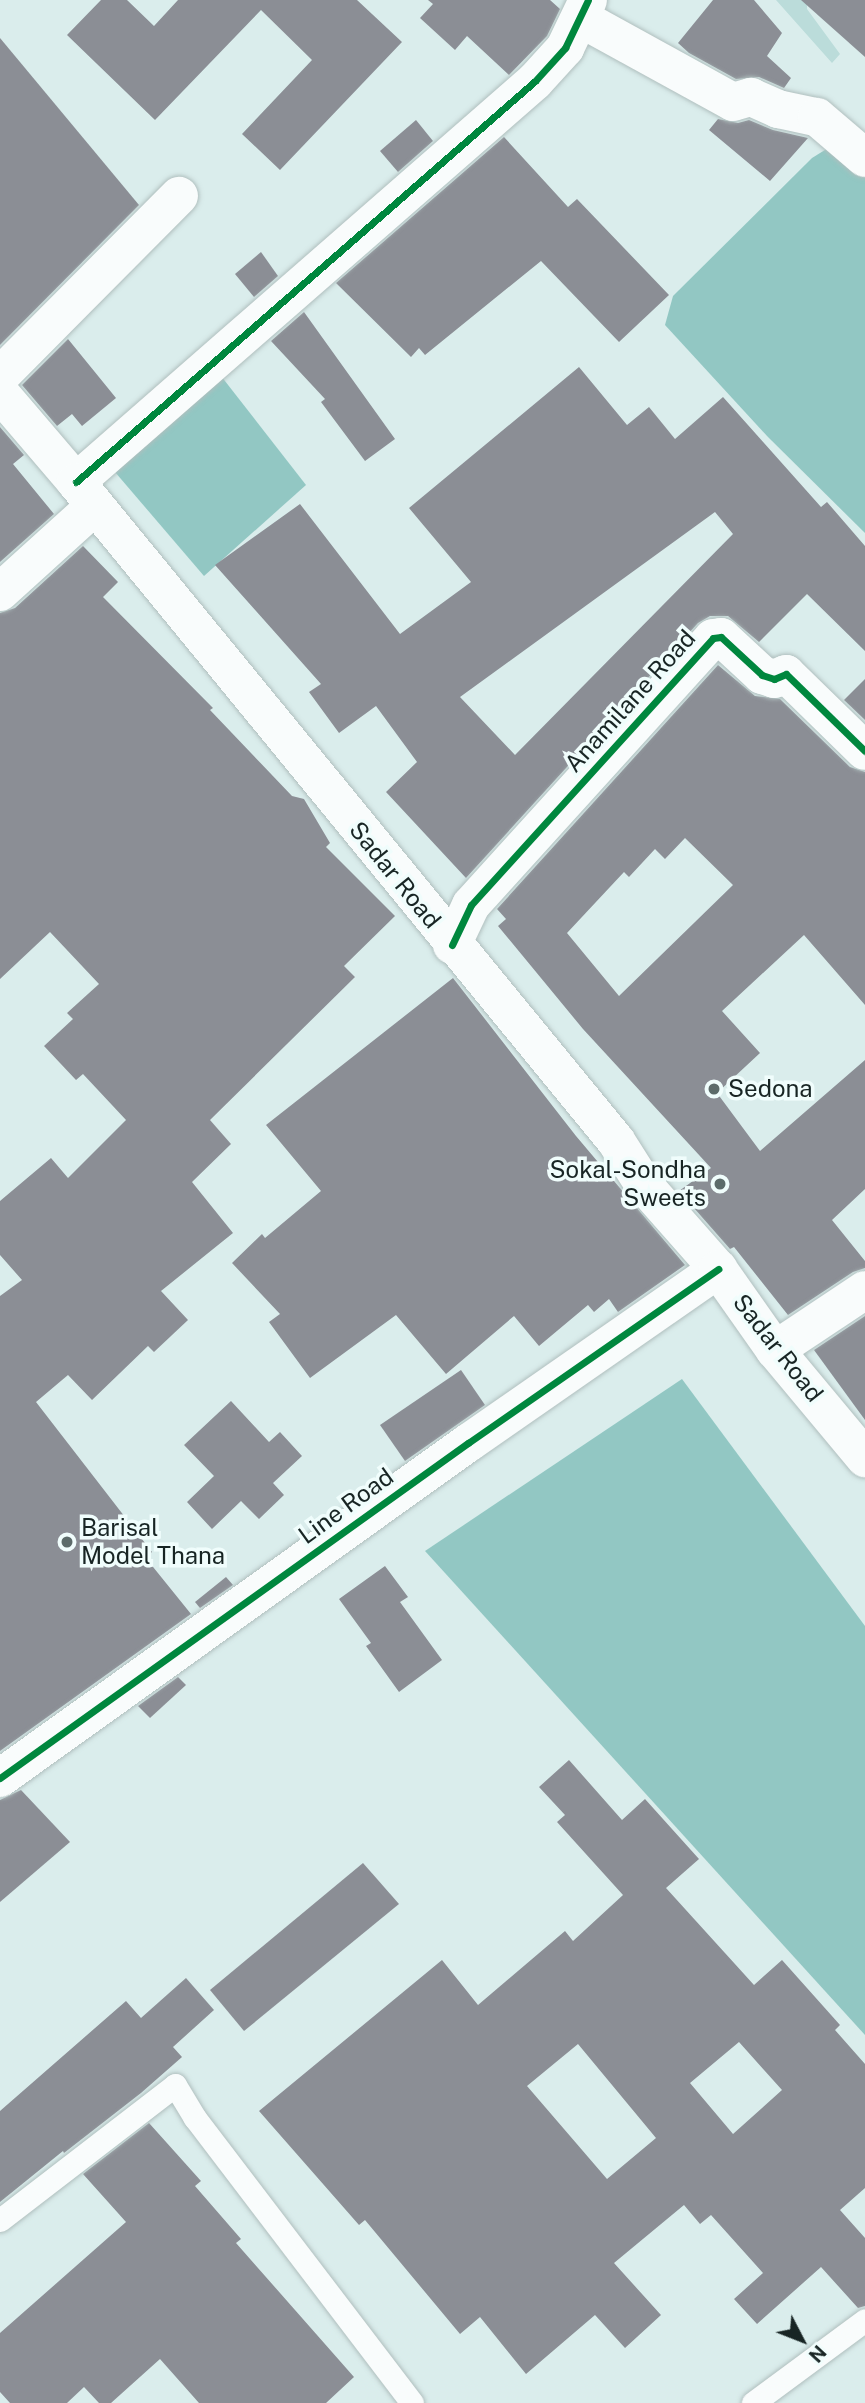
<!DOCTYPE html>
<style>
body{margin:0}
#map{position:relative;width:865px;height:2403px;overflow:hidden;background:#daedec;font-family:"Public Sans",sans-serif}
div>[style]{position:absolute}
.green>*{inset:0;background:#bbdcda}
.water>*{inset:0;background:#92c7c3}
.building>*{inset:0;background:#8b8e95}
.roads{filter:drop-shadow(0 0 2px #b0bfbe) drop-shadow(0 0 2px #b0bfbe)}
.service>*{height:23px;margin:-11.5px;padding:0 11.5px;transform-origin:11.5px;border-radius:11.5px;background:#f9fcfc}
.minor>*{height:38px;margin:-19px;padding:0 19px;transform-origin:19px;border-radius:19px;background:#f9fcfc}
.tertiary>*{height:38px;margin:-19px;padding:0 19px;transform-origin:19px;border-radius:19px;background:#f9fcfc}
.primary>*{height:38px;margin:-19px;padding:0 19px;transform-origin:19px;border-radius:19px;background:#f9fcfc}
.cycleway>*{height:7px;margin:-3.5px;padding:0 3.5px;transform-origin:3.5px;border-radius:3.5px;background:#00873e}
.dots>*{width:19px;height:19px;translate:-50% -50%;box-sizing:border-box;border:4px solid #f0fdfc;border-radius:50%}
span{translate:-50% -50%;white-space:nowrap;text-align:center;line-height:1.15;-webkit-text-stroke:7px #f0fdfc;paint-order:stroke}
.street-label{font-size:24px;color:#182524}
.poi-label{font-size:24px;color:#182524}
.left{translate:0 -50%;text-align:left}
.right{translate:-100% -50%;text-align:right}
.north{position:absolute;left:767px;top:2305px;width:70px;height:70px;-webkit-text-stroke:5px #f0fdfc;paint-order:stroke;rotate:132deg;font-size:19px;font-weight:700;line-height:28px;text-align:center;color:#182524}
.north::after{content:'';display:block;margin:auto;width:24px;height:32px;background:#182524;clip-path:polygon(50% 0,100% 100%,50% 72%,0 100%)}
</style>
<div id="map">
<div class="green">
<div style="clip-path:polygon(776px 0,807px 0,807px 9px,840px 54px,832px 63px)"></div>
</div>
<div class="water">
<div style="clip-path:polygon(833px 145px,865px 174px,865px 533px,768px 437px,665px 325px,673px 296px,812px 158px)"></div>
<div style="clip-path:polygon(214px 367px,306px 485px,204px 576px,109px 465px)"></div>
<div style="clip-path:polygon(682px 1379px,865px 1626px,865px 2035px,425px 1551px)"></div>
</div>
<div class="building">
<div style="clip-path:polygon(101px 0,127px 0,154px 26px,178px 0,357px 0,402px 42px,280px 170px,242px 134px,312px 60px,261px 10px,155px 120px,67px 35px)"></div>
<div style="clip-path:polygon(428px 0,550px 0,560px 9px,547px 36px,509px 75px,467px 36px,455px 50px,420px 18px,433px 4px)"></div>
<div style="clip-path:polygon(713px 0,754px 0,782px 33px,767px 56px,791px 78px,784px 88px,759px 77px,736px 79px,689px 53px,678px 43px)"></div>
<div style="clip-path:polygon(801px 0,865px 0,865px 57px)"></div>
<div style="clip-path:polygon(0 38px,139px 205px,0 345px)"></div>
<div style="clip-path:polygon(718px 119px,738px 123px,749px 120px,773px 130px,808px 138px,770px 181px,709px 130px)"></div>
<div style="clip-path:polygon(416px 120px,433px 141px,398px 172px,380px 151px)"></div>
<div style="clip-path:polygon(504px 137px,568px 207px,577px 199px,669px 295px,619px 342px,541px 261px,425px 355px,419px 348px,411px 357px,336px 283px)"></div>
<div style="clip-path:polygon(261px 252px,278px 276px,254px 297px,235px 274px)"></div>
<div style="clip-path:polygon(304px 312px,395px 439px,365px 461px,321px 402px,325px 399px,271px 341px)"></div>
<div style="clip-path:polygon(68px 339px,116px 398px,82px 426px,72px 414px,57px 426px,22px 385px)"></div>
<div style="clip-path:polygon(evenodd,579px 367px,627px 425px,649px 407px,675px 439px,723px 397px,821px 507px,827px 502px,865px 546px,865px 651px,807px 594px,759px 642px,728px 616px,710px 616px,698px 623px,466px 878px,386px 792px,417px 762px,376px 706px,339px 733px,309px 692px,321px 684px,215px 565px,300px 504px,400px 634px,471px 582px,409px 508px,579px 367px,715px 512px,733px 534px,515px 755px,460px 697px,715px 512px)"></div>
<div style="clip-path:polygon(0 427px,24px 455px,13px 464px,54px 514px,0 562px)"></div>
<div style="clip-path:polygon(83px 546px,118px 582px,103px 597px,213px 708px,210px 710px,292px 796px,304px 799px,330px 843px,326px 847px,395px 916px,344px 966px,355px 977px,210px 1120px,231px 1144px,192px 1182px,233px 1233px,161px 1291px,188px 1320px,154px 1352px,148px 1346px,92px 1400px,68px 1375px,36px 1402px,152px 1552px,145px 1557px,191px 1614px,0 1751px,0 1296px,22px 1280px,0 1255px,0 1201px,51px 1158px,68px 1178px,126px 1120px,83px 1074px,76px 1080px,44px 1046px,73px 1019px,67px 1013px,99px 984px,50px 932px,0 979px,0 613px,15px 608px)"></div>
<div style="clip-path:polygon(evenodd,718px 665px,755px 696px,780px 699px,850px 767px,865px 772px,865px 1005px,804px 935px,722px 1011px,760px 1053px,717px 1093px,760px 1151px,865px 1060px,865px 1189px,832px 1220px,865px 1261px,865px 1268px,853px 1272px,788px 1315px,734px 1247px,730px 1249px,679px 1191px,711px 1168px,583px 1029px,498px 926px,506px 919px,497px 909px,718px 665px,685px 838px,733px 885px,619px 996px,567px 933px,624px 872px,629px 877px,655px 849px,665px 859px,685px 838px)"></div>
<div style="clip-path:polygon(865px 679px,865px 720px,844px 700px)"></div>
<div style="clip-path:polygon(453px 978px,576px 1136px,685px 1265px,618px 1312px,609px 1299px,594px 1312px,588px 1305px,539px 1346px,514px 1316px,446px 1374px,396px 1315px,310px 1378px,269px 1322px,280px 1314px,232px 1263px,262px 1234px,265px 1238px,321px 1191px,266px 1125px)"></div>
<div style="clip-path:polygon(865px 1316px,865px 1420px,814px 1350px)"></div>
<div style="clip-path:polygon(461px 1370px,485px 1405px,405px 1461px,380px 1425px)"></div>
<div style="clip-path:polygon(231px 1401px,269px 1442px,280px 1432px,302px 1456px,273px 1483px,284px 1495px,259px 1519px,241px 1501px,212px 1529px,187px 1502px,214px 1476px,184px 1445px)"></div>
<div style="clip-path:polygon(385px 1566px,408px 1597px,400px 1602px,442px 1660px,399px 1692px,366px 1646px,371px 1643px,339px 1599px)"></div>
<div style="clip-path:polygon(226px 1577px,233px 1585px,200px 1608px,195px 1602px)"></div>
<div style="clip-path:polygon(178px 1677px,186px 1685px,150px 1718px,138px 1706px)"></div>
<div style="clip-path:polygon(evenodd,569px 1760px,622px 1820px,645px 1799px,699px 1859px,666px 1888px,754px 1985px,782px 1960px,840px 2025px,835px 2030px,865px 2064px,865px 2188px,840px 2210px,865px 2238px,865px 2306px,858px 2308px,821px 2267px,757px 2324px,734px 2299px,763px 2273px,711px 2215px,700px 2224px,684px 2205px,614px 2263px,661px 2315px,625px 2348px,595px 2315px,526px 2374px,480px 2317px,460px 2334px,365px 2220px,359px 2225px,259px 2111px,442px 1960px,478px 2005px,565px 1931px,573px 1941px,623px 1895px,557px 1822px,565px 1815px,539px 1787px,569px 1760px,739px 2042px,782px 2090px,733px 2134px,690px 2083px,739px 2042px,569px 1760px,578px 2044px,656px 2138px,607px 2179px,527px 2086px,578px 2044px)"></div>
<div style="clip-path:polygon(21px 1790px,70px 1842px,0 1902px,0 1800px)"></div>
<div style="clip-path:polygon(363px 1863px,399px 1904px,244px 2031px,210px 1990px)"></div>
<div style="clip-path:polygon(186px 1978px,214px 2010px,173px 2047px,182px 2057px,141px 2093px,64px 2153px,63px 2151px,0 2202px,0 2111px,126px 2001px,141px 2018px)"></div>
<div style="clip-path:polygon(149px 2123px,201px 2181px,195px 2186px,241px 2239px,236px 2243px,354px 2377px,326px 2403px,199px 2403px,160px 2359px,111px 2403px,99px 2403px,84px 2387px,67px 2403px,10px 2403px,0 2392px,0 2333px,126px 2222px,83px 2174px)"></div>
</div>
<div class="roads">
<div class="service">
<div style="left:0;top:2220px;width:221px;rotate:-37.6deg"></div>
<div style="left:175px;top:2085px;width:39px;rotate:59deg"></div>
<div style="left:195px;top:2118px;width:358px;rotate:52.7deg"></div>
<div style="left:753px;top:2403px;width:139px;rotate:-36.5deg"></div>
</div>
<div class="minor">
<div style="left:582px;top:19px;width:172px;rotate:28.8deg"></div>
<div style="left:733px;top:102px;width:19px;rotate:-16deg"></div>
<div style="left:751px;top:97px;width:30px;rotate:24deg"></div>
<div style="left:778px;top:109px;width:40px;rotate:12deg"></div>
<div style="left:817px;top:117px;width:63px;rotate:40.5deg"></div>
<div style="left:0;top:376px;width:254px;rotate:-45.2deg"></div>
<div style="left:76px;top:482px;width:609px;rotate:-41.14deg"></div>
<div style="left:535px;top:81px;width:45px;rotate:-47.7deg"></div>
<div style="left:565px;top:48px;width:53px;rotate:-64.4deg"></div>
<div style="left:0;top:592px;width:128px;rotate:-42.2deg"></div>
<div style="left:452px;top:945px;width:44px;rotate:-64.6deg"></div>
<div style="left:471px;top:905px;width:360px;rotate:-47.8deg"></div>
<div style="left:713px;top:638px;width:8px;rotate:-7deg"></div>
<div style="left:721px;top:637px;width:56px;rotate:42.8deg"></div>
<div style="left:762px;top:675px;width:13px;rotate:18deg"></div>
<div style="left:774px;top:679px;width:13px;rotate:-23deg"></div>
<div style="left:786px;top:674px;width:110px;rotate:44.3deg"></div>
<div style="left:0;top:1778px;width:576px;rotate:-35.6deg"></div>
<div style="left:468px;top:1443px;width:305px;rotate:-34.8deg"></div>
</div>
<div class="tertiary">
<div style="left:775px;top:1350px;width:108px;rotate:-33.7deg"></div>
</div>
<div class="primary">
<div style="left:0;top:393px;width:117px;rotate:49.5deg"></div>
<div style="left:76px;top:482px;width:852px;rotate:50.67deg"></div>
<div style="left:616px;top:1141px;width:52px;rotate:57.5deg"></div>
<div style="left:644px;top:1185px;width:112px;rotate:48.6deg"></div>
<div style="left:718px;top:1269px;width:99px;rotate:54.9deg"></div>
<div style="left:775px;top:1350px;width:141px;rotate:50.2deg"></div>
</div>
</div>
<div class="cycleway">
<div style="left:76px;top:482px;width:609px;rotate:-41.14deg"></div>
<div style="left:535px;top:81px;width:45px;rotate:-47.7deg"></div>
<div style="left:565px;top:48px;width:53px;rotate:-64.4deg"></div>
<div style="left:452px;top:945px;width:44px;rotate:-64.6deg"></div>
<div style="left:471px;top:905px;width:360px;rotate:-47.8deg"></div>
<div style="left:713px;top:638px;width:8px;rotate:-7deg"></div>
<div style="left:721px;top:637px;width:56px;rotate:42.8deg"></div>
<div style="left:762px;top:675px;width:13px;rotate:18deg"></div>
<div style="left:774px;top:679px;width:13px;rotate:-23deg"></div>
<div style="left:786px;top:674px;width:110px;rotate:44.3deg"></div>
<div style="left:0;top:1778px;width:576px;rotate:-35.6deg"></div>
<div style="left:468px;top:1443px;width:305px;rotate:-34.8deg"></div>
</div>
<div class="dots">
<div style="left:714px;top:1089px;background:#5c6b6a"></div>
<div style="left:720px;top:1184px;background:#5c6b6a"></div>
<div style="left:67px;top:1542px;background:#5c6b6a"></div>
</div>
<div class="street-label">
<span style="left:630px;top:701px;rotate:-48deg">Anamilane Road</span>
<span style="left:395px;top:875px;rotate:51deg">Sadar Road</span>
<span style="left:778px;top:1348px;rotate:52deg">Sadar Road</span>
<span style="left:346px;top:1506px;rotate:-36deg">Line Road</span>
</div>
<div class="poi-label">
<span class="left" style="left:728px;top:1089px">Sedona</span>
<span class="right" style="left:706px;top:1184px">Sokal-Sondha<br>Sweets</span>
<span class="left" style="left:81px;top:1542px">Barisal<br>Model Thana</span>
</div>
<div class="north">N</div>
</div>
